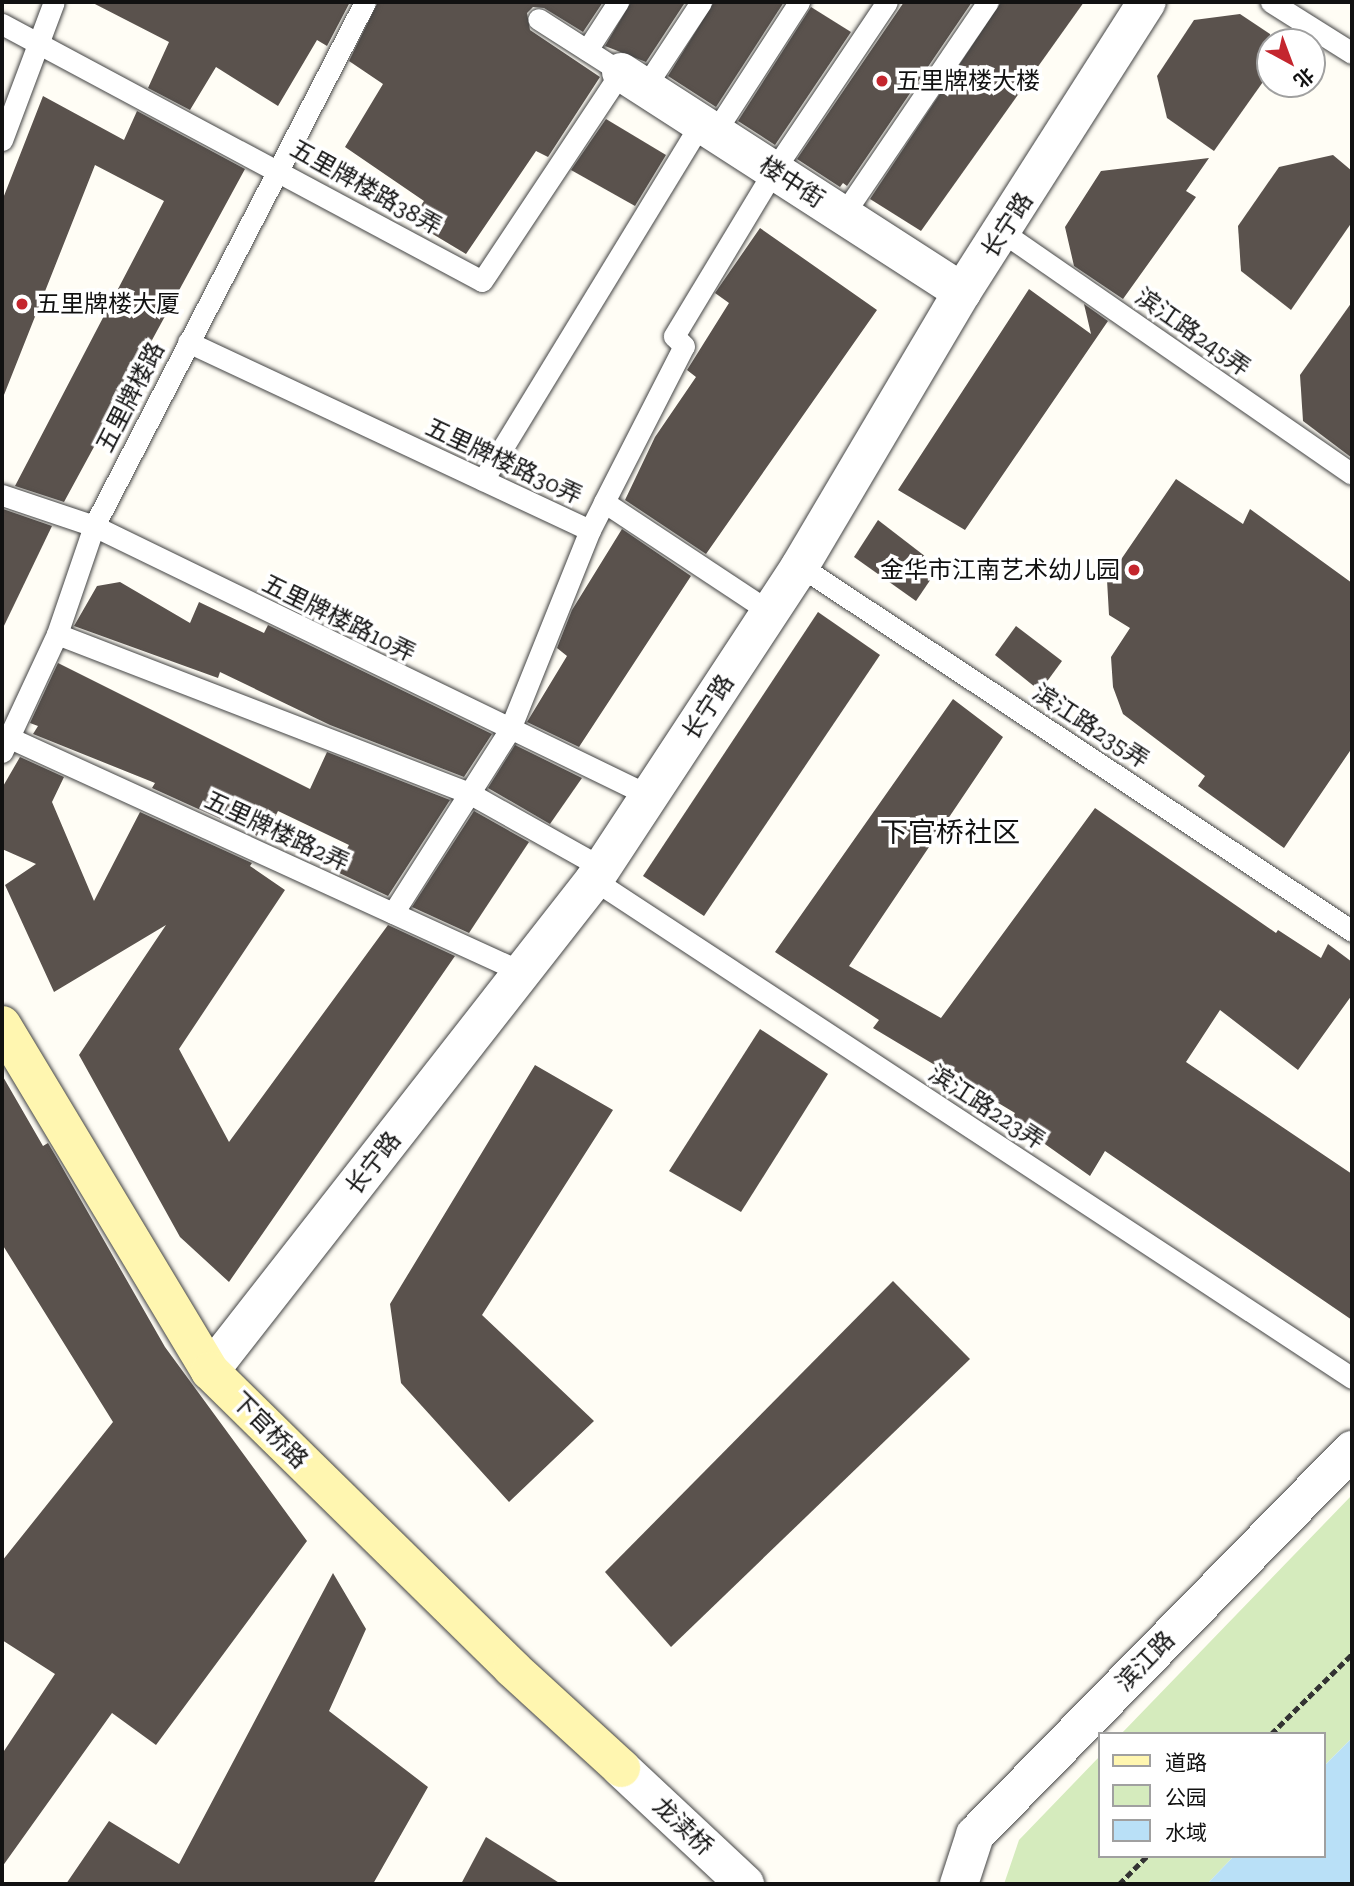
<!DOCTYPE html>
<meta charset="utf-8">
<style>
body{margin:0}
#map{position:relative;width:1354px;height:1886px;overflow:hidden;background:#fffdf5;font-family:"Zilla Slab","Noto Sans SC",serif}
div>[style]{position:absolute}
.green>*{inset:0;background:#d5ebbd}
.water>*{inset:0;background:#b9e0f7}
.building>*{inset:0;background:#5a524d}
.path>*{height:4.5px;margin-top:-2.25px;transform-origin:0;background:repeating-linear-gradient(90deg,#333 0 7px,transparent 0 10.5px)}
.roads{filter:drop-shadow(0 0 2px #444) drop-shadow(0 0 2px #444)}
.lane>*{height:21px;margin:-10.5px;padding:0 10.5px;transform-origin:10.5px;border-radius:10.5px;background:#fff}
.street>*{height:38px;margin:-19px;padding:0 19px;transform-origin:19px;border-radius:19px;background:#fff}
.secondary>*{height:38px;margin:-19px;padding:0 19px;transform-origin:19px;border-radius:19px;background:#fff6b0}
.dots>*{width:19px;height:19px;translate:-50% -50%;box-sizing:border-box;border:4px solid #fff;border-radius:50%}
span{translate:-50% -50%;white-space:nowrap;text-align:center;line-height:1.15;-webkit-text-stroke:7px #fff;paint-order:stroke}
.poi-label{font-size:24px;color:#111}
.left{translate:0 -50%;text-align:left}
.right{translate:-100% -50%;text-align:right}
.street-label{font-size:24px;color:#111}
.quarter-label{font-size:28px;color:#111}
.frame{position:absolute;inset:0;border:4px solid #111;pointer-events:none}
.legend{position:absolute;left:1098px;top:1732px;width:228px;height:126px;box-sizing:border-box;background:#fff;border:2px solid #a0a0a0;margin:0;padding:9px 12px;list-style:none;font-size:21px;color:#111}
.legend li{display:flex;align-items:center;gap:14px;height:35px}
.legend b{width:35px;border:2px solid #a0a0a0}
.north{position:absolute;left:1256px;top:28px;width:70px;height:70px;box-sizing:border-box;background:#fff;border:2px solid #a0a0a0;border-radius:50%;rotate:139deg;font-size:19px;font-weight:700;line-height:28px;text-align:center;color:#111}
.north::after{content:'';display:block;margin:auto;width:24px;height:32px;background:#c4262e;clip-path:polygon(50% 0,100% 100%,50% 72%,0 100%)}
</style>
<div id="map">
<div class="green">
<div style="clip-path:polygon(1352px 1495px,1352px 1738px,1324px 1766px,1324px 1734px,1121px 1734px)"></div>
<div style="clip-path:polygon(1100px 1756px,1100px 1856px,1234px 1856px,1207px 1884px,1004px 1884px,1019px 1840px)"></div>
</div>
<div class="water">
<div style="clip-path:polygon(1352px 1738px,1352px 1884px,1207px 1884px,1234px 1856px,1324px 1856px,1324px 1766px)"></div>
</div>
<div class="building">
<div style="clip-path:polygon(91px 2px,350px 2px,327px 46px,317px 40px,278px 106px,216px 67px,190px 110px,148px 88px,169px 42px)"></div>
<div style="clip-path:polygon(378px 2px,603px 2px,583px 32px,544px 8px,533px 7px,527px 13px,530px 30px,600px 77px,548px 157px,536px 151px,466px 254px,411px 221px,424px 201px,345px 147px,383px 84px,349px 61px)"></div>
<div style="clip-path:polygon(631px 2px,684px 4px,646px 62px,605px 46px)"></div>
<div style="clip-path:polygon(714px 2px,784px 2px,716px 107px,668px 76px)"></div>
<div style="clip-path:polygon(904px 2px,972px 2px,847px 186px,843px 183px,840px 187px,797px 159px)"></div>
<div style="clip-path:polygon(1001px 2px,1084px 2px,921px 231px,870px 199px)"></div>
<div style="clip-path:polygon(811px 7px,851px 32px,775px 145px,738px 121px)"></div>
<div style="clip-path:polygon(1240px 14px,1270px 34px,1270px 72px,1214px 151px,1167px 118px,1157px 76px,1194px 20px)"></div>
<div style="clip-path:polygon(43px 96px,124px 140px,137px 111px,245px 169px,64px 502px,15px 486px,164px 201px,95px 165px,2px 400px,2px 201px)"></div>
<div style="clip-path:polygon(606px 119px,666px 155px,635px 206px,571px 170px)"></div>
<div style="clip-path:polygon(1333px 155px,1352px 171px,1352px 222px,1291px 310px,1241px 271px,1238px 226px,1279px 167px)"></div>
<div style="clip-path:polygon(1209px 158px,1186px 191px,1196px 197px,1123px 299px,1074px 266px,1065px 227px,1101px 171px)"></div>
<div style="clip-path:polygon(760px 228px,877px 310px,706px 554px,625px 500px,655px 437px,696px 377px,687px 370px,729px 303px,715px 293px)"></div>
<div style="clip-path:polygon(1029px 289px,1091px 334px,1084px 304px,1108px 321px,965px 530px,898px 490px)"></div>
<div style="clip-path:polygon(1352px 302px,1352px 458px,1303px 421px,1300px 375px)"></div>
<div style="clip-path:polygon(1176px 479px,1243px 524px,1250px 509px,1352px 583px,1352px 748px,1284px 848px,1198px 786px,1205px 776px,1123px 714px,1113px 687px,1111px 657px,1130px 628px,1109px 615px,1107px 580px)"></div>
<div style="clip-path:polygon(3px 509px,52px 526px,2px 630px,2px 511px)"></div>
<div style="clip-path:polygon(878px 520px,939px 567px,916px 601px,854px 557px)"></div>
<div style="clip-path:polygon(622px 529px,691px 576px,579px 747px,527px 722px,567px 656px,557px 648px,572px 610px)"></div>
<div style="clip-path:polygon(120px 582px,190px 623px,199px 602px,264px 633px,268px 625px,492px 734px,464px 777px,330px 725px,220px 672px,218px 678px,74px 626px,97px 586px)"></div>
<div style="clip-path:polygon(818px 612px,880px 655px,704px 916px,643px 876px)"></div>
<div style="clip-path:polygon(1016px 626px,1062px 661px,1040px 691px,995px 655px)"></div>
<div style="clip-path:polygon(58px 663px,310px 789px,327px 752px,450px 800px,388px 896px,335px 871px,349px 845px,278px 811px,264px 839px,152px 788px,155px 783px,33px 734px,38px 726px,30px 723px)"></div>
<div style="clip-path:polygon(953px 699px,1003px 737px,849px 966px,941px 1018px,1095px 808px,1276px 933px,1278px 930px,1321px 958px,1328px 944px,1352px 962px,1352px 995px,1298px 1070px,1220px 1010px,1186px 1062px,1352px 1174px,1352px 1320px,1105px 1151px,1090px 1176px,1011px 1120px,1015px 1113px,873px 1028px,879px 1020px,775px 952px)"></div>
<div style="clip-path:polygon(515px 745px,582px 778px,550px 824px,488px 788px)"></div>
<div style="clip-path:polygon(20px 757px,64px 777px,52px 802px,94px 901px,140px 812px,252px 863px,250px 866px,285px 890px,179px 1049px,229px 1142px,388px 925px,455px 956px,229px 1282px,180px 1237px,79px 1055px,166px 925px,54px 992px,5px 885px,36px 864px,2px 849px,2px 788px)"></div>
<div style="clip-path:polygon(474px 811px,529px 842px,469px 933px,412px 907px)"></div>
<div style="clip-path:polygon(760px 1029px,828px 1074px,741px 1212px,669px 1171px)"></div>
<div style="clip-path:polygon(535px 1065px,613px 1110px,482px 1315px,594px 1421px,509px 1502px,401px 1383px,390px 1304px)"></div>
<div style="clip-path:polygon(2px 1075px,43px 1146px,48px 1143px,58px 1160px,165px 1347px,307px 1541px,156px 1745px,112px 1713px,2px 1867px,2px 1754px,55px 1674px,2px 1640px,2px 1561px,113px 1422px,2px 1244px)"></div>
<div style="clip-path:polygon(893px 1281px,970px 1359px,671px 1647px,605px 1572px)"></div>
<div style="clip-path:polygon(333px 1573px,366px 1629px,329px 1711px,428px 1787px,373px 1884px,66px 1884px,109px 1821px,179px 1864px)"></div>
<div style="clip-path:polygon(486px 1837px,561px 1884px,461px 1884px)"></div>
</div>
<div class="path">
<div style="left:1271px;top:1734px;width:114px;rotate:-44.6deg"></div>
<div style="left:1119px;top:1884px;width:40px;rotate:-45deg"></div>
</div>
<div class="roads">
<div class="lane">
<div style="left:1271px;top:2px;width:96px;rotate:32.2deg"></div>
<div style="left:2px;top:24px;width:544px;rotate:28.17deg"></div>
<div style="left:482px;top:281px;width:251px;rotate:-56.4deg"></div>
<div style="left:621px;top:72px;width:98px;rotate:-147.4deg"></div>
<div style="left:587px;top:50px;width:57px;rotate:-57.1deg"></div>
<div style="left:645px;top:87px;width:102px;rotate:-56.6deg"></div>
<div style="left:715px;top:132px;width:155px;rotate:-57.1deg"></div>
<div style="left:2px;top:140px;width:147px;rotate:-69.4deg"></div>
<div style="left:843px;top:215px;width:258px;rotate:-55.8deg"></div>
<div style="left:1004px;top:233px;width:423px;rotate:34.7deg"></div>
<div style="left:188px;top:342px;width:444px;rotate:25.1deg"></div>
<div style="left:590px;top:530px;width:31px;rotate:-63deg"></div>
<div style="left:604px;top:502px;width:199px;rotate:33.5deg"></div>
<div style="left:483px;top:480px;width:418px;rotate:-58.6deg"></div>
<div style="left:2px;top:495px;width:97px;rotate:18.6deg"></div>
<div style="left:94px;top:526px;width:618px;rotate:25.9deg"></div>
<div style="left:604px;top:502px;width:175px;rotate:-62.9deg"></div>
<div style="left:684px;top:346px;width:14px;rotate:-135deg"></div>
<div style="left:674px;top:336px;width:194px;rotate:-58.9deg"></div>
<div style="left:774px;top:170px;width:202px;rotate:-56.1deg"></div>
<div style="left:800px;top:566px;width:662px;rotate:33.47deg"></div>
<div style="left:57px;top:634px;width:442px;rotate:21.1deg"></div>
<div style="left:469px;top:793px;width:151px;rotate:29.3deg"></div>
<div style="left:10px;top:738px;width:563px;rotate:24.56deg"></div>
<div style="left:2px;top:752px;width:130px;rotate:-65deg"></div>
<div style="left:57px;top:634px;width:114px;rotate:-71.1deg"></div>
<div style="left:94px;top:526px;width:590px;rotate:-62.65deg"></div>
<div style="left:594px;top:880px;width:907px;rotate:33.3deg"></div>
<div style="left:393px;top:913px;width:218px;rotate:-57.5deg"></div>
<div style="left:510px;top:729px;width:214px;rotate:-68.1deg"></div>
</div>
<div class="street">
<div style="left:621px;top:72px;width:406px;rotate:32.8deg"></div>
<div style="left:210px;top:1371px;width:623px;rotate:-51.97deg"></div>
<div style="left:594px;top:880px;width:376px;rotate:-56.7deg"></div>
<div style="left:800px;top:566px;width:318px;rotate:-59.4deg"></div>
<div style="left:962px;top:292px;width:344px;rotate:-57.5deg"></div>
<div style="left:621px;top:1768px;width:170px;rotate:43.1deg"></div>
<div style="left:959px;top:1884px;width:52px;rotate:-71.9deg"></div>
<div style="left:975px;top:1835px;width:539px;rotate:-45.6deg"></div>
</div>
<div class="secondary">
<div style="left:2px;top:1025px;width:404px;rotate:59deg"></div>
<div style="left:210px;top:1371px;width:424px;rotate:44.5deg"></div>
<div style="left:512px;top:1668px;width:148px;rotate:42.5deg"></div>
</div>
</div>
<div class="dots">
<div style="left:882px;top:81px;background:#c4262e"></div>
<div style="left:22px;top:304px;background:#c4262e"></div>
<div style="left:1134px;top:570px;background:#c4262e"></div>
</div>
<div class="poi-label">
<span class="left" style="left:896px;top:81px">五里牌楼大楼</span>
<span class="left" style="left:36px;top:304px">五里牌楼大厦</span>
<span class="right" style="left:1120px;top:570px">金华市江南艺术幼儿园</span>
</div>
<div class="street-label">
<span style="left:792px;top:182px;rotate:33deg">楼中街</span>
<span style="left:366px;top:187px;rotate:29deg">五里牌楼路38弄</span>
<span style="left:1007px;top:225px;rotate:-57deg">长宁路</span>
<span style="left:1193px;top:332px;rotate:35deg">滨江路245弄</span>
<span style="left:130px;top:397px;rotate:-63deg">五里牌楼路</span>
<span style="left:504px;top:461px;rotate:25deg">五里牌楼路30弄</span>
<span style="left:339px;top:618px;rotate:26deg">五里牌楼路10弄</span>
<span style="left:708px;top:707px;rotate:-57deg">长宁路</span>
<span style="left:1091px;top:726px;rotate:33deg">滨江路235弄</span>
<span style="left:277px;top:831px;rotate:25deg">五里牌楼路2弄</span>
<span style="left:987px;top:1107px;rotate:33deg">滨江路223弄</span>
<span style="left:373px;top:1163px;rotate:-52deg">长宁路</span>
<span style="left:270px;top:1430px;rotate:45deg">下官桥路</span>
<span style="left:1145px;top:1661px;rotate:-46deg">滨江路</span>
<span style="left:683px;top:1826px;rotate:43deg">龙渎桥</span>
</div>
<div class="quarter-label">
<span style="left:950px;top:833px">下官桥社区</span>
</div>
<div class="frame"></div>
<ul class="legend">
<li><b style="height:9px;background:#fff6b0"></b>道路</li>
<li><b style="height:19px;background:#d5ebbd"></b>公园</li>
<li><b style="height:19px;background:#b9e0f7"></b>水域</li>
</ul>
<div class="north">北</div>
</div>
